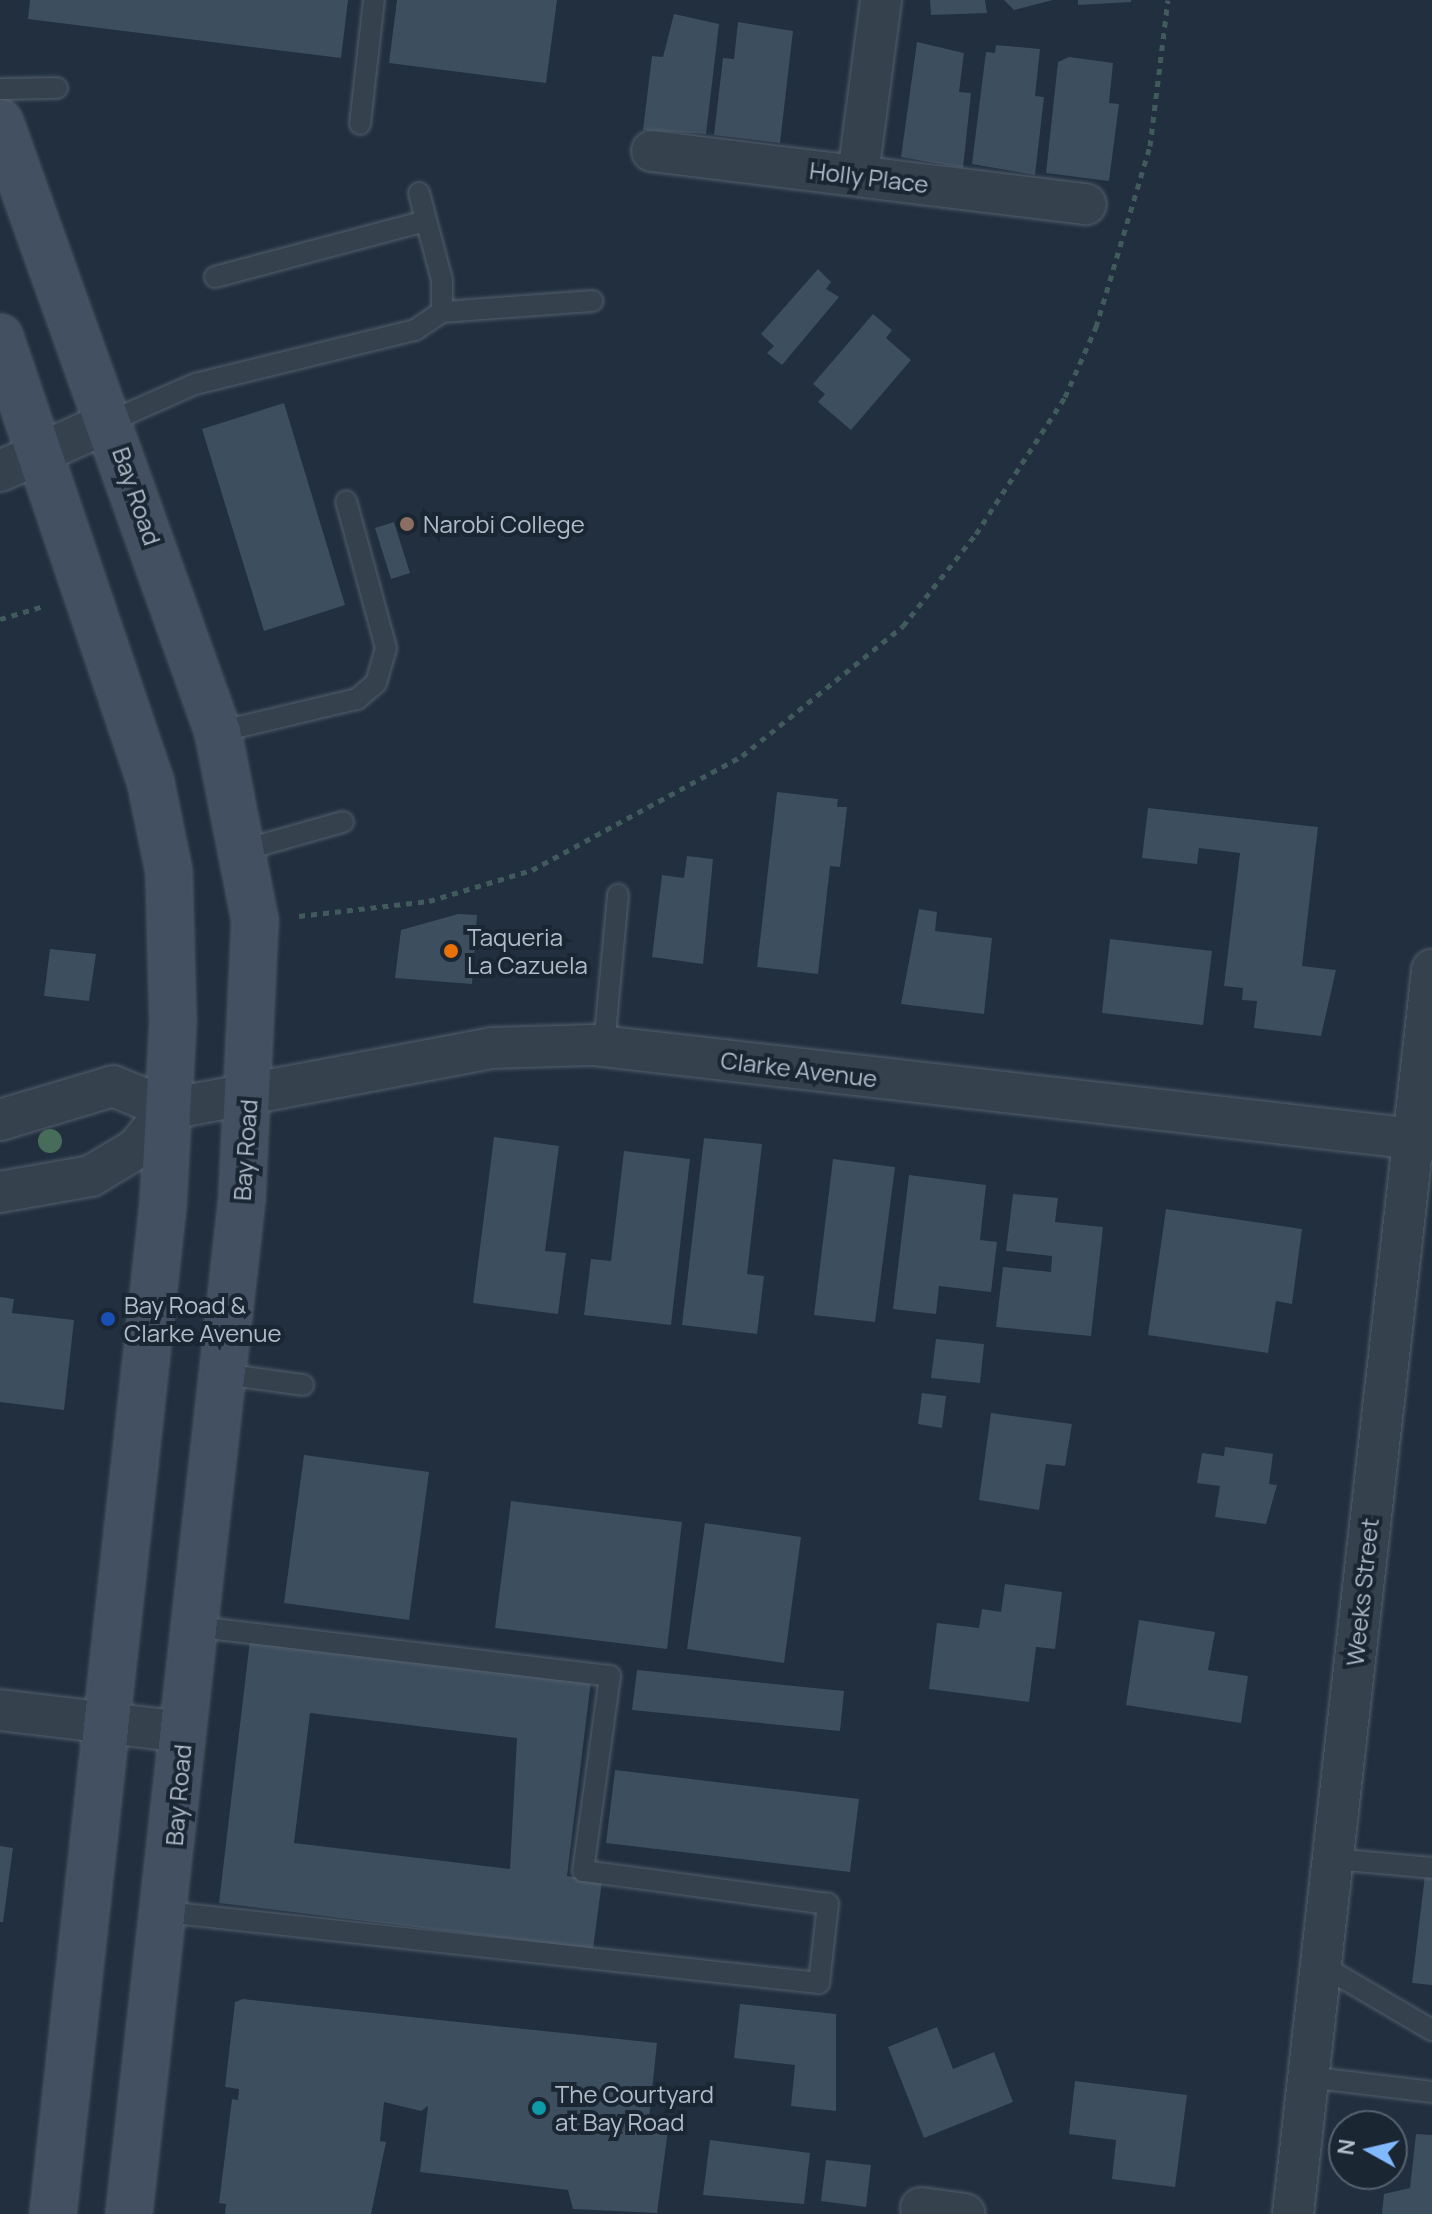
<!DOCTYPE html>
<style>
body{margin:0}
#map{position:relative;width:1432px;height:2214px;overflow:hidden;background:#212f3e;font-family:Manrope,sans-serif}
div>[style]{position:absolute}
.building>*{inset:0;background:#3d4e5e}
.path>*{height:5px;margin-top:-2.5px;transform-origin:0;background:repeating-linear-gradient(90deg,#415b5c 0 6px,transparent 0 12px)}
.roads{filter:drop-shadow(0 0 2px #545f6c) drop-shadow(0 0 2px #545f6c)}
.lane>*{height:20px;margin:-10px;padding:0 10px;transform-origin:10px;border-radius:10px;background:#36414e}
.street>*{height:40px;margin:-20px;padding:0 20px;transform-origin:20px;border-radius:20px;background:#36414e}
.secondary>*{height:44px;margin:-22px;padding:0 22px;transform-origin:22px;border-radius:22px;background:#435062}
.trees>*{width:24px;height:24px;margin:-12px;border-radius:50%;background:#476c5a}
.dots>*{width:22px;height:22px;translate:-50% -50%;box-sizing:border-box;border:4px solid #1b2633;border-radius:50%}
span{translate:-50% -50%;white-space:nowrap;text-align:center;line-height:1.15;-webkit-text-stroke:8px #1b2633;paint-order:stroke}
.street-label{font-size:24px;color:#b1bcca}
.poi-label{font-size:24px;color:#b1bcca}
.left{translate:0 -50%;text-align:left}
.north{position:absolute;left:1328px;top:2110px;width:80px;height:80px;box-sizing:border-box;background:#1b2633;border:2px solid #57626f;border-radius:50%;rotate:278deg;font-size:22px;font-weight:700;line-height:32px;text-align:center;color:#b1bcca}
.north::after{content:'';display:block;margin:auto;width:28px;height:36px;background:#81b9ff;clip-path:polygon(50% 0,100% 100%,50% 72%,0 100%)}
</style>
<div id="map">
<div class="building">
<div style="clip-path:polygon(30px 0,348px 0,341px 58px,28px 19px)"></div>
<div style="clip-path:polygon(397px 0,557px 0,546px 83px,389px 63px)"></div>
<div style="clip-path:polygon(930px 0,985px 0,987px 13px,931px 15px)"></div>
<div style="clip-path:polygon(1004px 0,1053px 0,1014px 10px)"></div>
<div style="clip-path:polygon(1078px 0,1131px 0,1131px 2px,1078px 5px)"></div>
<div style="clip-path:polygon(674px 14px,719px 24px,706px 134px,643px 130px,652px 56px,663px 57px)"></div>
<div style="clip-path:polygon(738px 22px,793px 31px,780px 143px,714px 135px,723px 58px,734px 59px)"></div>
<div style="clip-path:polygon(917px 42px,964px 53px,959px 92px,971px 93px,963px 168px,901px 157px)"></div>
<div style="clip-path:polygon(996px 45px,1040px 49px,1035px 96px,1044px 97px,1035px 175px,972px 164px,986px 52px,995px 53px)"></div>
<div style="clip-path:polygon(1069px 57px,1113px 63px,1109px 103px,1119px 104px,1109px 181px,1046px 173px,1058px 62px)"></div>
<div style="clip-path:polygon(818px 269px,831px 282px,826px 289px,839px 297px,782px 365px,767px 353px,774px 346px,761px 334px)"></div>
<div style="clip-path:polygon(873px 314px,892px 330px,886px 338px,911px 360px,851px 430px,818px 402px,825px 394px,813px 384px)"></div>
<div style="clip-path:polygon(284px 403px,345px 605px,264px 631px,202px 429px)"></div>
<div style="clip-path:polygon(394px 522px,410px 573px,391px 579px,375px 528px)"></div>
<div style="clip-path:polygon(777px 792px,838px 799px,837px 807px,847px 807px,840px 867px,830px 866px,818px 974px,757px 967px)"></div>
<div style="clip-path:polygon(1148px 808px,1318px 827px,1302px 966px,1336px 970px,1321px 1036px,1254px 1028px,1257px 1001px,1242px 1000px,1243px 988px,1224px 986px,1240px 853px,1199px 848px,1197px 864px,1142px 858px)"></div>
<div style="clip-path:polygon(687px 856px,713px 859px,703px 964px,652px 957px,662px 875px,684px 878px)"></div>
<div style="clip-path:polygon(919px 909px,937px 912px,935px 931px,992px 938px,984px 1014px,901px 1004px)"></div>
<div style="clip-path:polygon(458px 914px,477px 915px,472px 984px,395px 978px,401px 930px)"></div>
<div style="clip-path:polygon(1110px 939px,1212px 951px,1203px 1025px,1102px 1013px)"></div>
<div style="clip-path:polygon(50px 949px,96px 954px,89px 1001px,44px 996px)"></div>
<div style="clip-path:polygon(494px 1137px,559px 1146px,545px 1251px,566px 1253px,558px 1314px,473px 1303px)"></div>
<div style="clip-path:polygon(704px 1138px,762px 1144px,747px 1274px,764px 1276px,757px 1334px,682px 1325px)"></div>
<div style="clip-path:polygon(624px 1151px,690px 1159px,671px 1325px,584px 1315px,591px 1259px,611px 1261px)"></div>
<div style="clip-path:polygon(833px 1159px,895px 1167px,875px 1322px,814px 1315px)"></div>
<div style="clip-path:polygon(909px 1175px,986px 1185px,980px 1240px,997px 1242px,991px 1292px,939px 1286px,936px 1314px,893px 1309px)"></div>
<div style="clip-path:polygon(1013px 1194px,1058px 1198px,1055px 1222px,1103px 1227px,1091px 1336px,996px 1327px,1003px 1267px,1051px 1272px,1052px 1256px,1006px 1251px)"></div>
<div style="clip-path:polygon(1166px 1209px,1302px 1229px,1292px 1304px,1276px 1301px,1268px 1353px,1148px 1335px)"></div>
<div style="clip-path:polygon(0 1297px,14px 1299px,12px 1313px,74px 1320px,64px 1410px,0 1402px)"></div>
<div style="clip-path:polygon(936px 1339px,984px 1344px,980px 1383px,931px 1378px)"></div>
<div style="clip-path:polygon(922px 1393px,946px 1396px,942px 1428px,918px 1424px)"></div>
<div style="clip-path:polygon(991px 1413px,1072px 1424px,1065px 1466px,1046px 1464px,1039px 1510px,979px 1500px)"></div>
<div style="clip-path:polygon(1225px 1447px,1273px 1454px,1269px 1484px,1277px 1485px,1266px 1524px,1215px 1517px,1220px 1486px,1197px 1483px,1202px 1453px,1224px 1456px)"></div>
<div style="clip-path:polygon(304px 1455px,429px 1472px,409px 1620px,284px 1603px)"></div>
<div style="clip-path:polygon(511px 1501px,682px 1522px,667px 1649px,495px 1628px)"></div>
<div style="clip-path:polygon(705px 1523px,801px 1537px,784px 1663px,687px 1649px)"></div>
<div style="clip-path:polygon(1005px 1584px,1062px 1592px,1055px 1649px,1036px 1647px,1029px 1702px,929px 1689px,937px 1623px,979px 1628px,982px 1609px,1001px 1612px)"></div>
<div style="clip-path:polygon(1139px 1620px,1215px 1632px,1208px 1670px,1248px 1676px,1241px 1723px,1126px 1705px)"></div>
<div style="clip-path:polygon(evenodd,250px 1640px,591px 1681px,567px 1876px,602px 1881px,593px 1949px,219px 1903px,250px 1640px,310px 1713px,517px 1738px,510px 1869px,294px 1843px,310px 1713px)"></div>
<div style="clip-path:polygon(637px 1670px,844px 1691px,840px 1731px,632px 1710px)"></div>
<div style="clip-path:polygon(615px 1770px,859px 1799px,850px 1872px,606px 1843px)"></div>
<div style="clip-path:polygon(0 1846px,13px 1848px,3px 1922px,0 1922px)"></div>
<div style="clip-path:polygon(1425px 1875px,1432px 1876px,1432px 1985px,1412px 1983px)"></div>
<div style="clip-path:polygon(243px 1999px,657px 2043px,649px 2118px,641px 2117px,641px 2127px,668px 2130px,657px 2213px,573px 2209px,568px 2190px,420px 2172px,428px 2106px,421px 2111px,384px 2102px,380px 2141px,386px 2142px,371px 2214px,225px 2214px,226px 2204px,219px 2203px,232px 2099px,238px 2100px,239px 2089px,225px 2087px,235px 2002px)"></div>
<div style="clip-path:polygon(740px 2004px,836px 2014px,836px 2111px,791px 2106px,795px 2065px,734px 2058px)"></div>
<div style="clip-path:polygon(937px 2027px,953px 2069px,994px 2052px,1013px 2102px,924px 2138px,888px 2047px)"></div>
<div style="clip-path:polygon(1075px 2081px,1187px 2095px,1175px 2187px,1112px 2179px,1116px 2140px,1069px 2134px)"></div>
<div style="clip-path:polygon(1416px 2134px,1432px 2135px,1432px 2214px,1382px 2214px,1384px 2194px,1410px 2188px)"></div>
<div style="clip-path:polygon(710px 2140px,810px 2153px,804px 2204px,703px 2195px)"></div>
<div style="clip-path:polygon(826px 2160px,871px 2165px,866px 2207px,821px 2201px)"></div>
</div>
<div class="path">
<div style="left:0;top:619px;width:46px;rotate:-16.5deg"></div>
<div style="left:299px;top:916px;width:131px;rotate:-6.6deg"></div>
<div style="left:429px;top:901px;width:108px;rotate:-16.8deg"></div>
<div style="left:532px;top:870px;width:239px;rotate:-28.5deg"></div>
<div style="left:742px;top:756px;width:207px;rotate:-38.9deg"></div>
<div style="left:903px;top:626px;width:117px;rotate:-51.6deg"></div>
<div style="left:976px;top:534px;width:163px;rotate:-57deg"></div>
<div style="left:1065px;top:397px;width:77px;rotate:-66.1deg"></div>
<div style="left:1096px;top:327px;width:189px;rotate:-73.4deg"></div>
<div style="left:1150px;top:146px;width:147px;rotate:-83deg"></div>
</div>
<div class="roads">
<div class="lane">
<div style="left:0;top:89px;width:57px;rotate:-1deg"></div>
<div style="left:360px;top:124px;width:125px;rotate:-83.6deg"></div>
<div style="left:419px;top:193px;width:90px;rotate:75.2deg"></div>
<div style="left:442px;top:280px;width:32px;rotate:90deg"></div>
<div style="left:215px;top:277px;width:218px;rotate:-14.9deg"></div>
<div style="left:111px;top:421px;width:92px;rotate:-23.8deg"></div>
<div style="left:195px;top:384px;width:227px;rotate:-13.8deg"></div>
<div style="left:415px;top:330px;width:32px;rotate:-34deg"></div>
<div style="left:442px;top:312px;width:151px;rotate:-4.2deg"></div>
<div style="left:218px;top:732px;width:143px;rotate:-13.4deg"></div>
<div style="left:357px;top:699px;width:25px;rotate:-40deg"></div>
<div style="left:376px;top:683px;width:36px;rotate:-74deg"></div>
<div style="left:386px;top:648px;width:152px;rotate:-105.2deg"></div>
<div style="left:244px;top:850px;width:103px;rotate:-15.8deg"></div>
<div style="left:604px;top:1046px;width:152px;rotate:-84.7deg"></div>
<div style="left:223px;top:1374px;width:81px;rotate:7.8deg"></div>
<div style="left:1334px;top:1859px;width:98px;rotate:5.2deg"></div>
<div style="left:165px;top:1912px;width:658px;rotate:6.2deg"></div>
<div style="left:819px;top:1983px;width:80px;rotate:-83.5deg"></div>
<div style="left:828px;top:1904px;width:247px;rotate:-172.3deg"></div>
<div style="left:583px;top:1871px;width:197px;rotate:-82.1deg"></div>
<div style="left:610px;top:1676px;width:416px;rotate:-173.2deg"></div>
<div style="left:1321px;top:1965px;width:129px;rotate:30.4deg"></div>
<div style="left:1308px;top:2077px;width:125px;rotate:6.9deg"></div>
</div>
<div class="street">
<div style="left:652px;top:151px;width:437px;rotate:7deg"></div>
<div style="left:858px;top:175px;width:177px;rotate:-82.5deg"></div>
<div style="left:0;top:471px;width:122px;rotate:-24.2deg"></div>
<div style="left:169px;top:1109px;width:328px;rotate:-10.7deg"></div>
<div style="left:491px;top:1048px;width:101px;rotate:-1.7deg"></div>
<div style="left:592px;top:1045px;width:845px;rotate:6.52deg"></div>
<div style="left:0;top:1120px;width:118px;rotate:-16.7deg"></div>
<div style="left:113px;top:1086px;width:61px;rotate:22.3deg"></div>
<div style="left:0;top:1192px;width:92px;rotate:-10deg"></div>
<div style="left:91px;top:1176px;width:52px;rotate:-31deg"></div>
<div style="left:136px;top:1149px;width:52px;rotate:-50.5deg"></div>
<div style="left:0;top:1710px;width:185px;rotate:6.8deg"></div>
<div style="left:921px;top:2208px;width:44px;rotate:7.8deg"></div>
<div style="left:1293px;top:2214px;width:1252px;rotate:-83.62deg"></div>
</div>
<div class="secondary">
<div style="left:0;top:122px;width:648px;rotate:70.33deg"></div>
<div style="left:218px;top:732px;width:193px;rotate:78.9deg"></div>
<div style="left:255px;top:921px;width:277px;rotate:92.7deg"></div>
<div style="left:242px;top:1198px;width:1022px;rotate:96.35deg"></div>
<div style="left:0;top:337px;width:472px;rotate:71.3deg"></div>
<div style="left:151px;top:784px;width:90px;rotate:78.4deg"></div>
<div style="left:169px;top:872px;width:149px;rotate:88.5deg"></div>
<div style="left:173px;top:1021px;width:184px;rotate:93.1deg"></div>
<div style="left:163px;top:1205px;width:1015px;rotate:96.22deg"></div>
</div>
</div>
<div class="trees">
<div style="left:50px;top:1141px"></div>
</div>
<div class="dots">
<div style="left:407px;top:524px;background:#8d6e63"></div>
<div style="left:451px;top:951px;background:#e8710a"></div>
<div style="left:108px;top:1319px;background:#1a4fb4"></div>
<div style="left:539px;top:2108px;background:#0f9aa8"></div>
</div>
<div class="street-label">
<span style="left:869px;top:177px;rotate:7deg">Holly Place</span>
<span style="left:137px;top:496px;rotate:71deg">Bay Road</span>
<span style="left:799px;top:1069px;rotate:7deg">Clarke Avenue</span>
<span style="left:245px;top:1150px;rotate:-86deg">Bay Road</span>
<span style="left:1362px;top:1592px;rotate:-84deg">Weeks Street</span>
<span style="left:178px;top:1795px;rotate:-85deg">Bay Road</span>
</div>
<div class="poi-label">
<span class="left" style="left:423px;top:524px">Narobi College</span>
<span class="left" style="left:467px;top:951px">Taqueria<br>La Cazuela</span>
<span class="left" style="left:124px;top:1319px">Bay Road &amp;<br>Clarke Avenue</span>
<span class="left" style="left:555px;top:2108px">The Courtyard<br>at Bay Road</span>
</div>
<div class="north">N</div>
</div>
